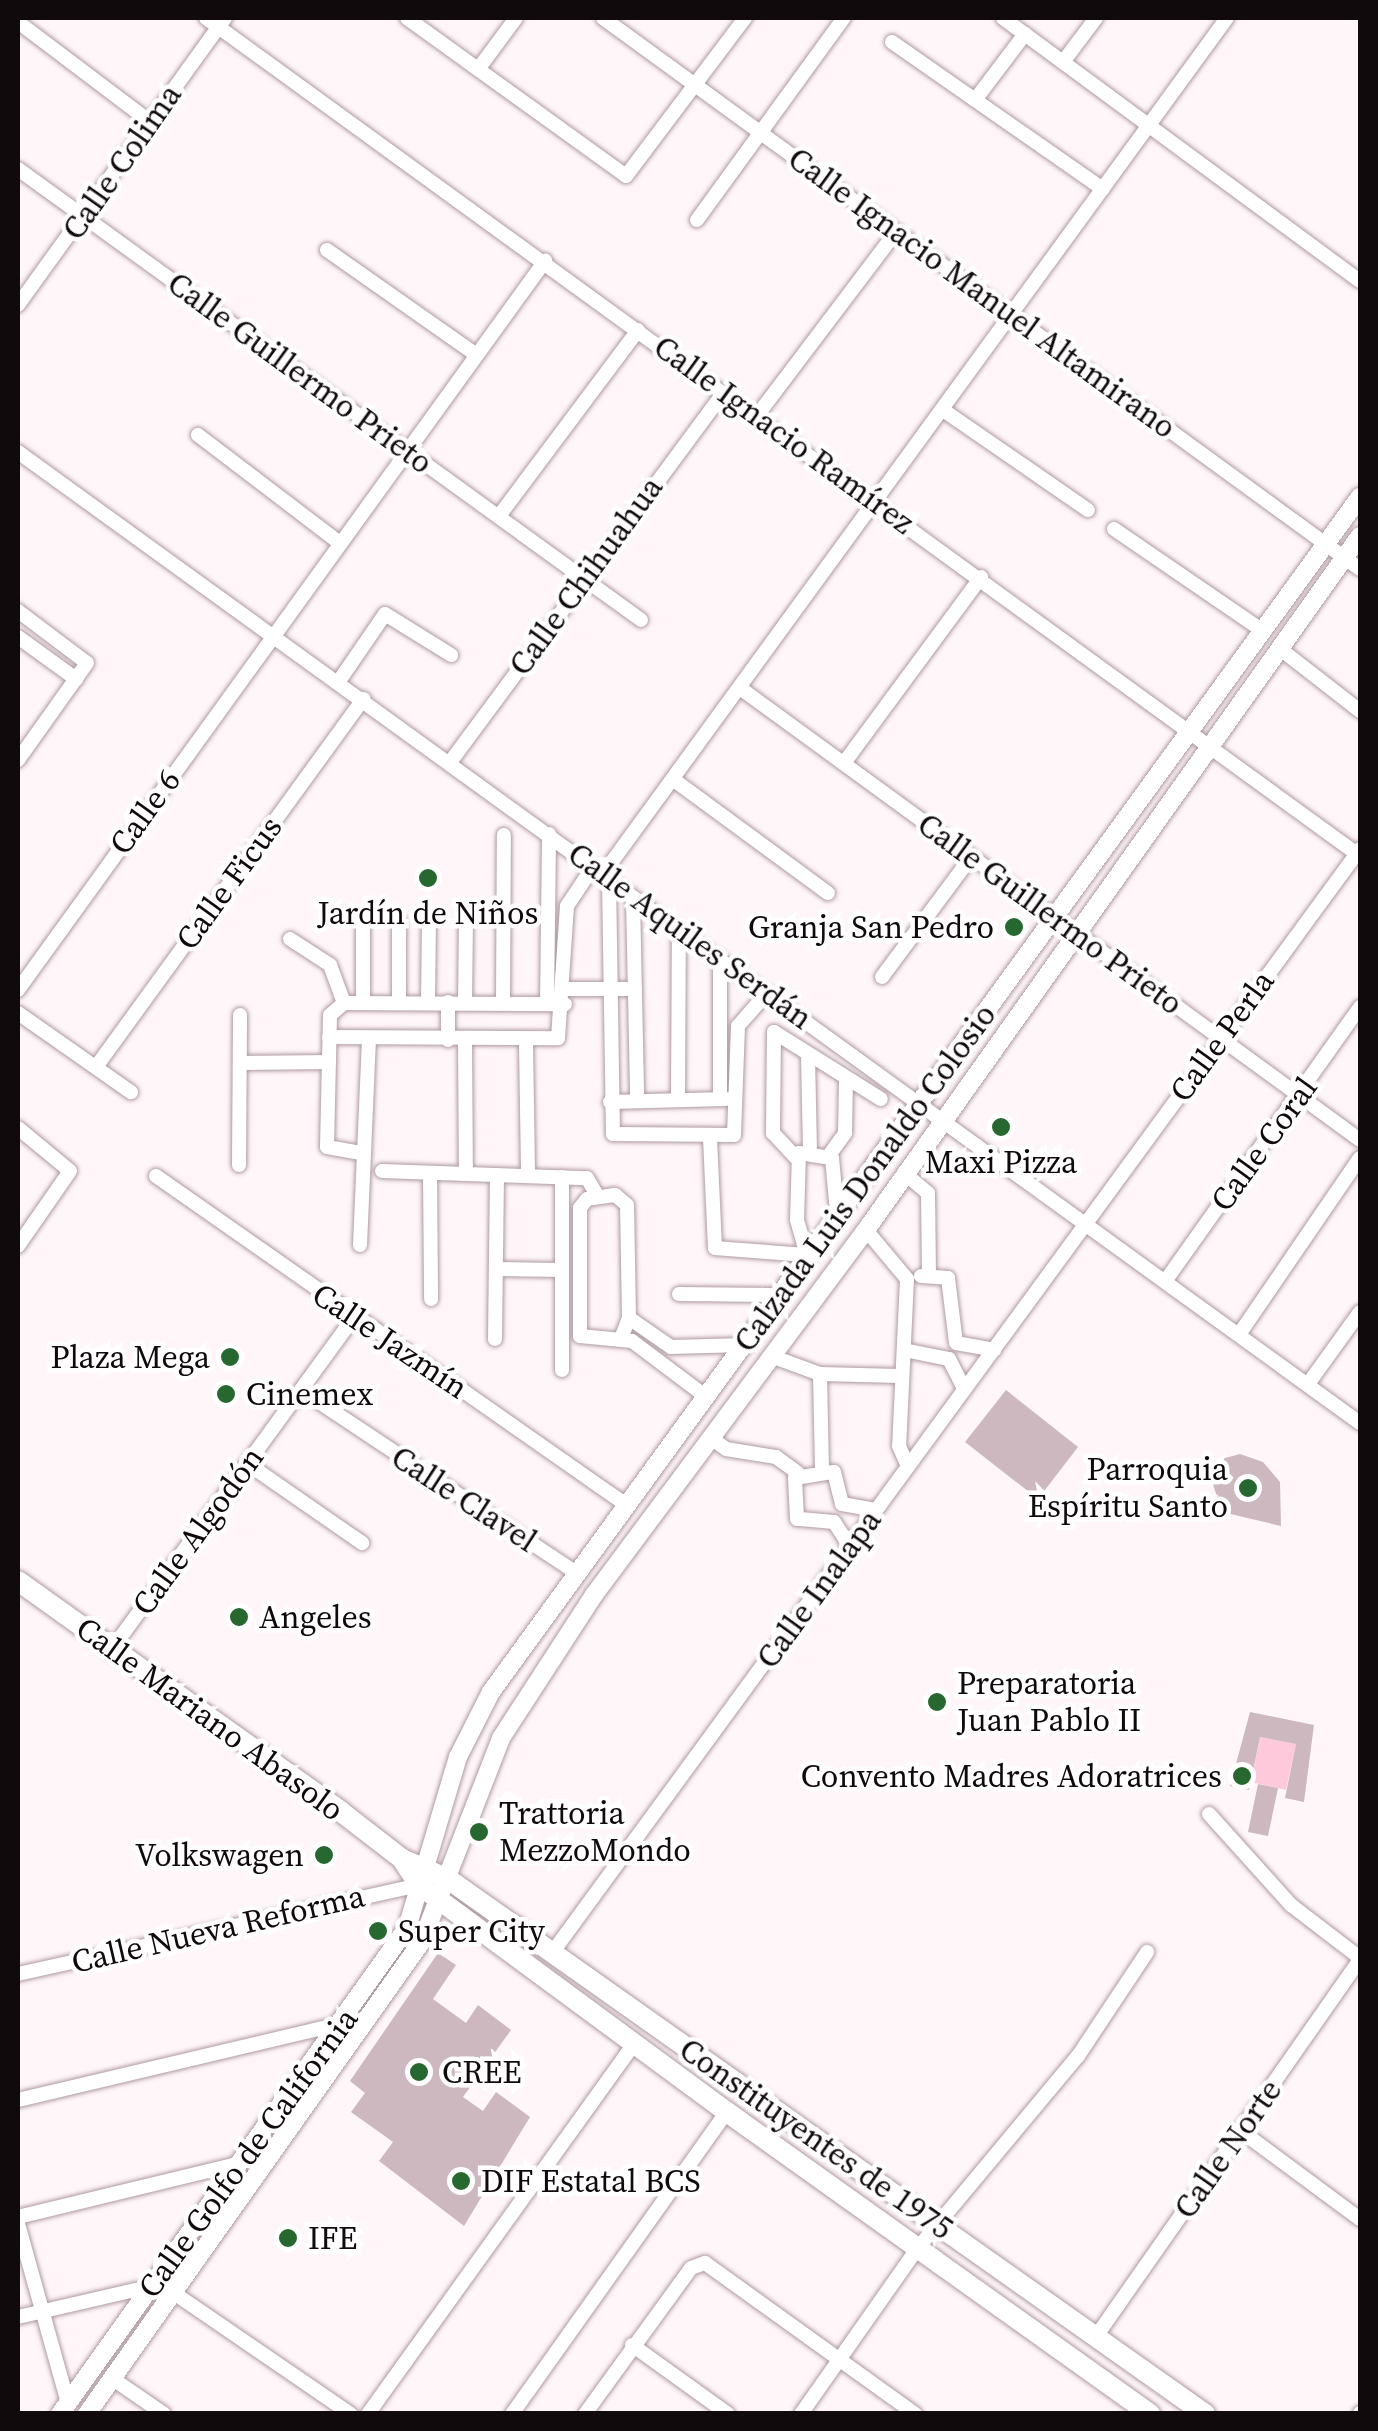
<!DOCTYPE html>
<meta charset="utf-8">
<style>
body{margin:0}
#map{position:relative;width:1378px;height:2431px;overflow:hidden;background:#fff6f9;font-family:"Source Serif 4",serif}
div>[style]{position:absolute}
.green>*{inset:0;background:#fecadb}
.building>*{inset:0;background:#cdb8bf}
.roads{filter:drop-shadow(0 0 2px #af9aa1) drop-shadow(0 0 2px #af9aa1)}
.street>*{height:14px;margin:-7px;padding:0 7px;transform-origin:7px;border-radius:7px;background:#fff}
.secondary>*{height:18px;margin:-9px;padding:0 9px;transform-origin:9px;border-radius:9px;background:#fff}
.primary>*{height:20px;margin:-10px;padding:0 10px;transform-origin:10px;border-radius:10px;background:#fff}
.dots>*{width:28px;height:28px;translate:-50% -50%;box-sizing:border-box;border:5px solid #fff;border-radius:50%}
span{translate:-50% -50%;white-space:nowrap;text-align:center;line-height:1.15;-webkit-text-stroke:9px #fff;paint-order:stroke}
.street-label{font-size:32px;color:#110a0c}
.poi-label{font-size:32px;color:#110a0c}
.right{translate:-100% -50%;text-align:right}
.left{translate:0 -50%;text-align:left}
.frame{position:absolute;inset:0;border:20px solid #110a0c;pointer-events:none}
</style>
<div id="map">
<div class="green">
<div style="clip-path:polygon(1260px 1737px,1296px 1744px,1286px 1790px,1251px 1782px)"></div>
</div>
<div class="building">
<div style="clip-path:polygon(1006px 1390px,1078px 1447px,1038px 1499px,965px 1442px)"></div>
<div style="clip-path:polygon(1240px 1454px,1263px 1462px,1280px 1482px,1281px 1526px,1222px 1512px,1206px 1463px)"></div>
<div style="clip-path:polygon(1250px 1712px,1314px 1725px,1304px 1802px,1285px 1798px,1296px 1744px,1260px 1737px,1249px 1790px,1230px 1786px)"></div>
<div style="clip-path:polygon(1258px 1784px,1278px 1788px,1268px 1836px,1248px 1832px)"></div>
<div style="clip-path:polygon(438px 1953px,456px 1965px,433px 1999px,466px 2023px,478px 2005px,511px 2030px,463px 2097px,483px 2111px,496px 2092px,530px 2117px,464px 2226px,379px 2161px,393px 2142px,351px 2112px,365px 2093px,350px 2081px)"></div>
</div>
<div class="roads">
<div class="street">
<div style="left:206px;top:18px;width:1426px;rotate:35.99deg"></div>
<div style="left:407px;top:18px;width:270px;rotate:35.8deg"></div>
<div style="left:626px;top:176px;width:198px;rotate:-53deg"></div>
<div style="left:603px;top:18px;width:936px;rotate:36.05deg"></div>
<div style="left:1003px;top:18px;width:443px;rotate:36.4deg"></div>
<div style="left:18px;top:22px;width:164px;rotate:37.1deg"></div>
<div style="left:892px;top:42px;width:257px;rotate:34.9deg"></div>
<div style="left:1063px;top:62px;width:55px;rotate:-53.1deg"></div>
<div style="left:479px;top:68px;width:62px;rotate:-53.5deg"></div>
<div style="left:975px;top:100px;width:83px;rotate:-52.9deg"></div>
<div style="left:18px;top:169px;width:769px;rotate:35.9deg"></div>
<div style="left:697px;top:220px;width:250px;rotate:-54deg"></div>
<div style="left:327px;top:250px;width:181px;rotate:35.1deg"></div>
<div style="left:18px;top:305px;width:354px;rotate:-54.2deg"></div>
<div style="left:943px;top:410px;width:176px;rotate:34.6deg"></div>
<div style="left:756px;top:417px;width:232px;rotate:-52.9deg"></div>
<div style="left:198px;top:435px;width:173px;rotate:37.3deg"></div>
<div style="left:18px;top:452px;width:1656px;rotate:35.89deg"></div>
<div style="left:499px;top:516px;width:232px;rotate:-53.2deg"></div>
<div style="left:1114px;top:529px;width:177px;rotate:34.4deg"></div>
<div style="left:18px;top:611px;width:86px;rotate:37deg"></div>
<div style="left:87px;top:663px;width:119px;rotate:125.4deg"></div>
<div style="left:18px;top:637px;width:72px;rotate:35.9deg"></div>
<div style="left:1279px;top:648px;width:103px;rotate:37.9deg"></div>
<div style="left:339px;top:681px;width:81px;rotate:-55.5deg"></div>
<div style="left:385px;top:614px;width:78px;rotate:31.8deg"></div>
<div style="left:740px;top:688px;width:767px;rotate:36.09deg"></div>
<div style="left:451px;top:761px;width:458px;rotate:-53.5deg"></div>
<div style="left:844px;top:763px;width:231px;rotate:-53.6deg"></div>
<div style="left:674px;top:780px;width:191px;rotate:36.3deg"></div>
<div style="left:603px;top:874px;width:1059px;rotate:-53.91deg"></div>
<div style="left:609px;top:880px;width:254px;rotate:89.1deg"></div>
<div style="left:613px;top:1134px;width:121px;rotate:0.5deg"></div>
<div style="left:734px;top:1135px;width:109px;rotate:-87.9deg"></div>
<div style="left:738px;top:1026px;width:44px;rotate:-48.7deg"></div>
<div style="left:633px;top:899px;width:199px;rotate:88.8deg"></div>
<div style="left:290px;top:939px;width:48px;rotate:33deg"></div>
<div style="left:330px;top:965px;width:40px;rotate:69.8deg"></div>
<div style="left:882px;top:977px;width:149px;rotate:-53.4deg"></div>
<div style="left:565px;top:989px;width:70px"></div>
<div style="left:18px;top:990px;width:900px;rotate:-54.14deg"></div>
<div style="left:399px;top:1002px;width:81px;rotate:-90deg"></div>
<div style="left:428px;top:1002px;width:81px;rotate:-89.3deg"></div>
<div style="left:448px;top:1002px;width:38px;rotate:90deg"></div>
<div style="left:465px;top:1002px;width:80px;rotate:-89.3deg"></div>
<div style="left:503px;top:1002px;width:167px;rotate:-89.7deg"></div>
<div style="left:344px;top:1003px;width:221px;rotate:0.3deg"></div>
<div style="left:344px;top:1003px;width:18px;rotate:139deg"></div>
<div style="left:330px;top:1015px;width:132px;rotate:91.3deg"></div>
<div style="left:327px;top:1147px;width:36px;rotate:10deg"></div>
<div style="left:363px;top:1003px;width:83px;rotate:-90deg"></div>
<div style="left:547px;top:1003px;width:169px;rotate:-89.3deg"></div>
<div style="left:18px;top:1013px;width:138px;rotate:35deg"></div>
<div style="left:774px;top:1032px;width:101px;rotate:90.6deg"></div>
<div style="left:773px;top:1133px;width:33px;rotate:47deg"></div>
<div style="left:774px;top:1032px;width:126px;rotate:32.1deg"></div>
<div style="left:329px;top:1037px;width:229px;rotate:0.3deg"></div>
<div style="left:558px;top:1038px;width:132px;rotate:-86.1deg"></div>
<div style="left:567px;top:906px;width:47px;rotate:-56.3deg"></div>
<div style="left:465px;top:1041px;width:133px;rotate:89.6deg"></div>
<div style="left:526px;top:1043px;width:133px;rotate:89.1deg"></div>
<div style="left:808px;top:1056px;width:97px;rotate:88.8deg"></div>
<div style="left:240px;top:1063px;width:89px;rotate:-0.6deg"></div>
<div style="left:96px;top:1067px;width:455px;rotate:-54deg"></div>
<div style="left:678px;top:1099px;width:167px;rotate:-89.7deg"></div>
<div style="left:720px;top:1099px;width:140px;rotate:-90deg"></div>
<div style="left:610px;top:1102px;width:116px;rotate:-1.5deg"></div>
<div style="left:18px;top:1128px;width:67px;rotate:39.6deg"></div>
<div style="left:70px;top:1171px;width:91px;rotate:124.7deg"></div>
<div style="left:710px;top:1138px;width:110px;rotate:87.4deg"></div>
<div style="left:715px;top:1248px;width:92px;rotate:4.4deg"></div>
<div style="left:807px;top:1255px;width:36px;rotate:-106deg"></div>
<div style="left:797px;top:1220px;width:67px;rotate:-88.3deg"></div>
<div style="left:799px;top:1153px;width:33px;rotate:9deg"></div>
<div style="left:832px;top:1158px;width:54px;rotate:84.7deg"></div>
<div style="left:830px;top:1154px;width:26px;rotate:-54deg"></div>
<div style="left:845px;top:1133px;width:53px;rotate:-88.9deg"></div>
<div style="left:239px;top:1165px;width:150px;rotate:-89.6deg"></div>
<div style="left:382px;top:1171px;width:205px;rotate:2deg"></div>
<div style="left:587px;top:1178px;width:22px;rotate:60deg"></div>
<div style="left:430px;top:1173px;width:126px;rotate:89.5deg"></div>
<div style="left:904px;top:1173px;width:31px;rotate:40deg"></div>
<div style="left:928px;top:1193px;width:82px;rotate:89.3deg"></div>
<div style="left:156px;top:1176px;width:572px;rotate:34.97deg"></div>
<div style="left:866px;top:1230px;width:64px;rotate:50.1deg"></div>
<div style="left:360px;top:1245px;width:206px;rotate:-87.5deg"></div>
<div style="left:496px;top:1269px;width:66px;rotate:0.9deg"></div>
<div style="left:921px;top:1276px;width:27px;rotate:4deg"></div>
<div style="left:948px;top:1278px;width:65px;rotate:83deg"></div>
<div style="left:907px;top:1279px;width:167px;rotate:92.7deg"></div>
<div style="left:899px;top:1446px;width:22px;rotate:66deg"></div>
<div style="left:1166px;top:1280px;width:335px;rotate:-54.6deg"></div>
<div style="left:679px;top:1294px;width:100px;rotate:0.6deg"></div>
<div style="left:629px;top:1318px;width:51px;rotate:34.6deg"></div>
<div style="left:671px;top:1347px;width:74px;rotate:-1.5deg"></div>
<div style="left:1240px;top:1333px;width:212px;rotate:-55.6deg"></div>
<div style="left:622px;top:1336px;width:19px;rotate:-69deg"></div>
<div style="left:629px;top:1318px;width:113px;rotate:-91deg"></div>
<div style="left:627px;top:1205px;width:16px;rotate:-140deg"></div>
<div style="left:615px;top:1195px;width:28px;rotate:172deg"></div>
<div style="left:587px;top:1199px;width:11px;rotate:128deg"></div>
<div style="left:580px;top:1208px;width:128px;rotate:90deg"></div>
<div style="left:580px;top:1336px;width:52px;rotate:5.5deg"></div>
<div style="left:632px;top:1341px;width:90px;rotate:36.9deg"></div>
<div style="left:495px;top:1339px;width:164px;rotate:-89.3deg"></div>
<div style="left:956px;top:1343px;width:39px;rotate:10deg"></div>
<div style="left:909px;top:1351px;width:41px;rotate:11.3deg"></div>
<div style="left:771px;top:1356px;width:52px;rotate:20.2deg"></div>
<div style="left:820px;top:1374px;width:80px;rotate:1.4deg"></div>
<div style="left:949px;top:1359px;width:34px;rotate:63deg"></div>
<div style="left:562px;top:1370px;width:193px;rotate:-90deg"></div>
<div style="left:820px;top:1374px;width:98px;rotate:88.8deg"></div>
<div style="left:1308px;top:1384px;width:89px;rotate:-54.2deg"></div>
<div style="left:301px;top:1390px;width:333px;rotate:33.6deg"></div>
<div style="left:711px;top:1438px;width:19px;rotate:36deg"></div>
<div style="left:726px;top:1449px;width:51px;rotate:9.1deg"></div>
<div style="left:776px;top:1457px;width:27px;rotate:36deg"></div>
<div style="left:248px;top:1464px;width:139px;rotate:34.7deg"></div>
<div style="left:851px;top:1548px;width:31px;rotate:-123deg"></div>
<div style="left:834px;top:1522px;width:37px;rotate:-175deg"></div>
<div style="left:797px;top:1519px;width:41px;rotate:-92.8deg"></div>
<div style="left:795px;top:1478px;width:39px;rotate:-9deg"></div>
<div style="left:834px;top:1472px;width:33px;rotate:76deg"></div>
<div style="left:842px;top:1504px;width:35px;rotate:10deg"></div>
<div style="left:112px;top:1649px;width:411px;rotate:-53.9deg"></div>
<div style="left:1209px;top:1814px;width:122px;rotate:48deg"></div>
<div style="left:1291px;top:1905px;width:87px;rotate:37.5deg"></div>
<div style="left:552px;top:1953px;width:1368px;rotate:-53.8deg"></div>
<div style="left:18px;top:1974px;width:411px;rotate:-12.5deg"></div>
<div style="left:18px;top:2100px;width:331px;rotate:-13.3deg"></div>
<div style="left:1241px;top:2131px;width:148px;rotate:36.5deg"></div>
<div style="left:18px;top:2217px;width:230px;rotate:-13.6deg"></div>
<div style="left:18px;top:2224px;width:186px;rotate:74.4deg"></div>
<div style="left:174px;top:2293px;width:214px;rotate:34.4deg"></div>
<div style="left:18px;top:2317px;width:138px;rotate:-13deg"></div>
<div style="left:1095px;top:2338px;width:462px;rotate:-55deg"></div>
<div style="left:632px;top:2345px;width:118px;rotate:35.7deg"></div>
<div style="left:113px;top:2379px;width:62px;rotate:34.5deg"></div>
<div style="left:368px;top:2414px;width:458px;rotate:-54.3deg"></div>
<div style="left:512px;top:2414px;width:371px;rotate:-54.6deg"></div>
<div style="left:585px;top:2414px;width:180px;rotate:-54deg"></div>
<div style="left:691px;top:2268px;width:15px;rotate:-20deg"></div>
<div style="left:705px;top:2263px;width:259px;rotate:35.7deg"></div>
<div style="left:801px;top:2414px;width:202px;rotate:-54.9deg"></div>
<div style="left:917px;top:2249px;width:251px;rotate:-50.2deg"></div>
<div style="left:1078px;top:2056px;width:125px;rotate:-56.4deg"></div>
<div style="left:1360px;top:2414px;width:1px;rotate:-90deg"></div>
</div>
<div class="secondary">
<div style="left:60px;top:2414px;width:597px;rotate:-54.47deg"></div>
<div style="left:407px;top:1928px;width:178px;rotate:-73.4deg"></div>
<div style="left:458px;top:1757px;width:73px;rotate:-63.1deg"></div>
<div style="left:491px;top:1692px;width:1478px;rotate:-53.98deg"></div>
<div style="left:87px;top:2414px;width:580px;rotate:-54.69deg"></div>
<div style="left:422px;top:1941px;width:218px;rotate:-68.7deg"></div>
<div style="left:501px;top:1738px;width:171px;rotate:-57deg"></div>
<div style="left:594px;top:1595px;width:455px;rotate:-53.3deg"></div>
<div style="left:866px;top:1230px;width:852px;rotate:-54.56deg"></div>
</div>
<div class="primary">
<div style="left:18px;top:1581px;width:396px;rotate:35.5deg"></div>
<div style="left:340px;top:1811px;width:78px;rotate:37.7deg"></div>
<div style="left:402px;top:1859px;width:31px;rotate:57deg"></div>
<div style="left:419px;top:1885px;width:383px;rotate:36.4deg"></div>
<div style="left:727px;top:2112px;width:520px;rotate:35.52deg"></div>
<div style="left:402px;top:1859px;width:50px;rotate:23.5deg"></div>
<div style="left:448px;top:1879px;width:927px;rotate:35.25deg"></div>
</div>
</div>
<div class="dots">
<div style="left:428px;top:878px;background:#276831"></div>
<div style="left:1014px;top:927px;background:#276831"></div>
<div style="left:1001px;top:1127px;background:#276831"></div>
<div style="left:230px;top:1357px;background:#276831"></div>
<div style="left:226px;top:1394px;background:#276831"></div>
<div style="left:1248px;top:1488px;background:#276831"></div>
<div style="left:239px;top:1617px;background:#276831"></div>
<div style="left:937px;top:1702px;background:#276831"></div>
<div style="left:1242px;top:1776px;background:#276831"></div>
<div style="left:479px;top:1832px;background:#276831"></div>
<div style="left:324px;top:1855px;background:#276831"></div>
<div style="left:378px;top:1931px;background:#276831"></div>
<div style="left:419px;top:2072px;background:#276831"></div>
<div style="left:461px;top:2181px;background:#276831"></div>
<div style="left:288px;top:2238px;background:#276831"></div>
</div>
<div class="street-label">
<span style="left:122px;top:162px;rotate:-55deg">Calle Colima</span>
<span style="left:982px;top:293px;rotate:36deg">Calle Ignacio Manuel Altamirano</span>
<span style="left:300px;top:373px;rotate:36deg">Calle Guillermo Prieto</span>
<span style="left:784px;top:435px;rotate:36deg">Calle Ignacio Ramírez</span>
<span style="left:586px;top:576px;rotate:-54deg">Calle Chihuahua</span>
<span style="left:145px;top:812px;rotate:-54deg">Calle 6</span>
<span style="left:229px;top:883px;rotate:-54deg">Calle Ficus</span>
<span style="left:1050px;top:914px;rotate:36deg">Calle Guillermo Prieto</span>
<span style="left:690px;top:936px;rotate:36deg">Calle Aquiles Serdán</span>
<span style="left:1222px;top:1036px;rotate:-54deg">Calle Perla</span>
<span style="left:1264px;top:1144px;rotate:-54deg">Calle Coral</span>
<span style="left:865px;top:1178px;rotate:-54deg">Calzada Luis Donaldo Colosio</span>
<span style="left:390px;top:1341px;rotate:34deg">Calle Jazmín</span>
<span style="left:464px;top:1499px;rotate:33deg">Calle Clavel</span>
<span style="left:198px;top:1531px;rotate:-54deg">Calle Algodón</span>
<span style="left:819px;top:1589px;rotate:-54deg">Calle Inalapa</span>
<span style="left:210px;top:1719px;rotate:36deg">Calle Mariano Abasolo</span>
<span style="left:218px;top:1929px;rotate:-13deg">Calle Nueva Reforma</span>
<span style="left:816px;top:2139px;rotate:35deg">Constituyentes de 1975</span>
<span style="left:1228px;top:2149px;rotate:-55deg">Calle Norte</span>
<span style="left:248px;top:2153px;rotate:-54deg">Calle Golfo de California</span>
</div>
<div class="poi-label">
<span style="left:428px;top:913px">Jardín de Niños</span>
<span class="right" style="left:994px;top:927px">Granja San Pedro</span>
<span style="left:1001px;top:1162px">Maxi Pizza</span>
<span class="right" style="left:210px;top:1357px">Plaza Mega</span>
<span class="left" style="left:246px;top:1394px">Cinemex</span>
<span class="right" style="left:1228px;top:1488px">Parroquia<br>Espíritu Santo</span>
<span class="left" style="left:259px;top:1617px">Angeles</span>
<span class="left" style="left:957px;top:1702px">Preparatoria<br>Juan Pablo II</span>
<span class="right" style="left:1222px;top:1776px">Convento Madres Adoratrices</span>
<span class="left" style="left:499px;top:1832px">Trattoria<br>MezzoMondo</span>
<span class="right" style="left:304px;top:1855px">Volkswagen</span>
<span class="left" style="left:398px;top:1931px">Super City</span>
<span class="left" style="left:442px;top:2072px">CREE</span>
<span class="left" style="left:481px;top:2181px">DIF Estatal BCS</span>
<span class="left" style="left:308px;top:2238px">IFE</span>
</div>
<div class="frame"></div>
</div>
